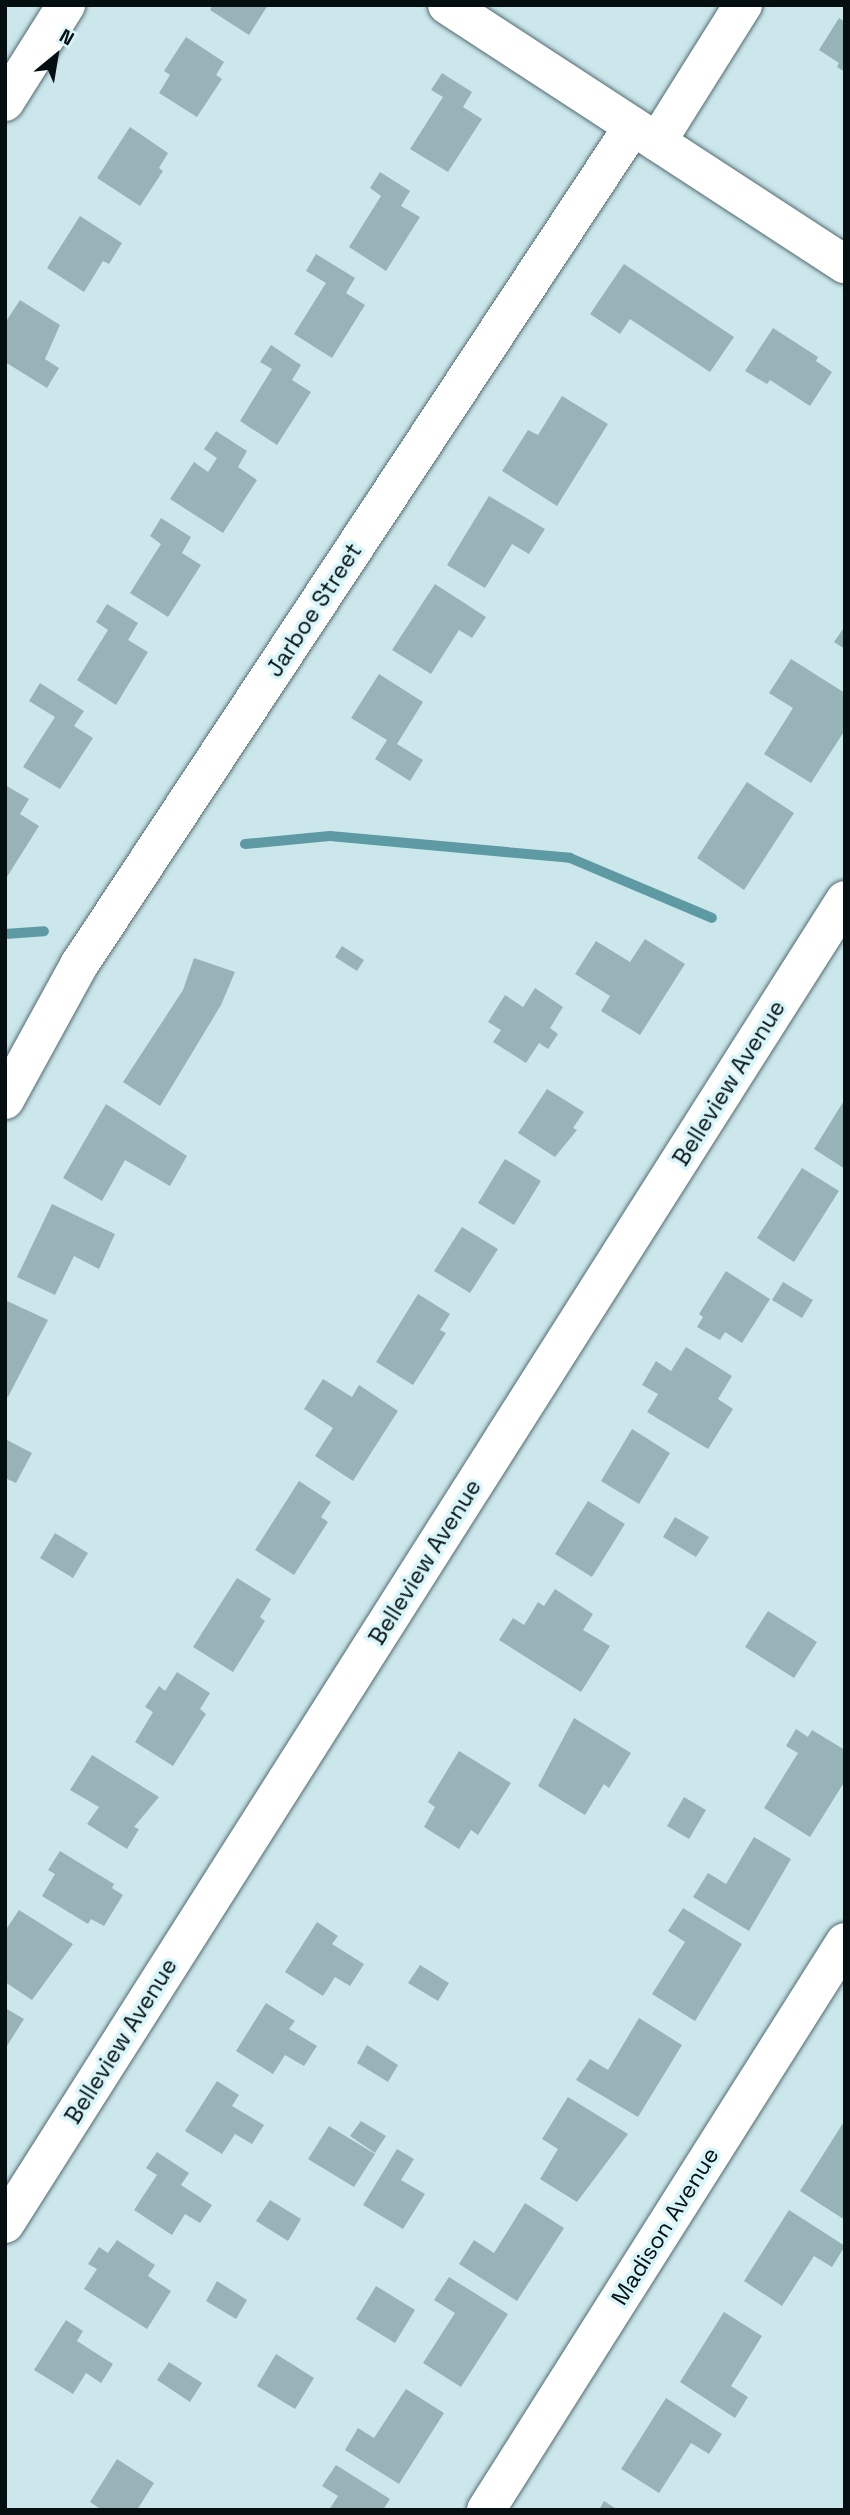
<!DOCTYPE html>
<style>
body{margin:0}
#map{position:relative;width:850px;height:2515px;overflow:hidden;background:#cbe7ec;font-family:"Space Grotesk",sans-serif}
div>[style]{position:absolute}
.stream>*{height:10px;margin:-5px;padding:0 5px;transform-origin:5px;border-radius:5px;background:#5d9aa3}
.building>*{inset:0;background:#98b3b7}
.roads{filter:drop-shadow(0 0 2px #526b6f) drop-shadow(0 0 2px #526b6f)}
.street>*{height:38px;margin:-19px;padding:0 19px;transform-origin:19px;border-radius:19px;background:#fff}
span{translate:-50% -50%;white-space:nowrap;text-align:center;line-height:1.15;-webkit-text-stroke:7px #d8f5f9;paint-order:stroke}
.street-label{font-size:23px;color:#050e10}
.frame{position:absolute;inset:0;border:7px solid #050e10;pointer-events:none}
.north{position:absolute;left:21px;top:21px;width:70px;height:70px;-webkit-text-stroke:5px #d8f5f9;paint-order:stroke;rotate:30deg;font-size:19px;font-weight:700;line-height:28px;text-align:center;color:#050e10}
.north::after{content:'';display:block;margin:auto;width:24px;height:32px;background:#050e10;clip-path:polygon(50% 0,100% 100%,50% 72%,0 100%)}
</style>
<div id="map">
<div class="stream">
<div style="left:245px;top:844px;width:85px;rotate:-5.4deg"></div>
<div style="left:330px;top:836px;width:241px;rotate:5.2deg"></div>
<div style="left:570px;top:858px;width:154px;rotate:22.9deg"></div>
<div style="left:5px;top:934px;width:39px;rotate:-4deg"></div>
</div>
<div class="building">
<div style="clip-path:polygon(213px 5px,268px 5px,249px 35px,210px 10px)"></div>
<div style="clip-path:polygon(839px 18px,845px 22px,845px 72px,837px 67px,839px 63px,819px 50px)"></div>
<div style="clip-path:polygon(186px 37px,224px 62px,216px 75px,222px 79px,197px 117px,159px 93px,170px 75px,164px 71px)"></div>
<div style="clip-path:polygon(442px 73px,472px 92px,463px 107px,482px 119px,448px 172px,410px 149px,443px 97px,431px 90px)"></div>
<div style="clip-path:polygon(130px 127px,168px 153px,159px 168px,163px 171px,140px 206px,97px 178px)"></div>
<div style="clip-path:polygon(380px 172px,410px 191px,401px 206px,420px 217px,386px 271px,349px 247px,381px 196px,370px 188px)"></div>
<div style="clip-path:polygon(80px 216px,122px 243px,109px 264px,103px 261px,84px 292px,47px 268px)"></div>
<div style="clip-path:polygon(316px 254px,355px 278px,346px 293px,365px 305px,332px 358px,294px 334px,326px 283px,306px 271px)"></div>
<div style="clip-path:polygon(624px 264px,734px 337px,710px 372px,630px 319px,620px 334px,590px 314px)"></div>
<div style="clip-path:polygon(20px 300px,60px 325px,45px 359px,59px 368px,47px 388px,5px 362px,5px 323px)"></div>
<div style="clip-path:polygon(773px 328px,818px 357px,816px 361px,832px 372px,810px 406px,770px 380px,767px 384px,745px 371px)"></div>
<div style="clip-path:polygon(271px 345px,301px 365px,292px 380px,311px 392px,277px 445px,240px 421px,272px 369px,260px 362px)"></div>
<div style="clip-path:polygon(562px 396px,608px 424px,557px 506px,502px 471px,528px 430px,538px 435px)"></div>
<div style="clip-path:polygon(216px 431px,247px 451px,238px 467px,257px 480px,223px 533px,170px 499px,194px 462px,208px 472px,217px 458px,204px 449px)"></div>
<div style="clip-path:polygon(489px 496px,545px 529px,529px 554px,512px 544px,485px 588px,447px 565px)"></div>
<div style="clip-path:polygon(161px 518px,191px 537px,182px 553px,201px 565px,168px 617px,130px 593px,161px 544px,150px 536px)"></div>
<div style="clip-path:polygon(435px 584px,486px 617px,472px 638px,459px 630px,431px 674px,392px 650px)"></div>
<div style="clip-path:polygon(107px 604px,138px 623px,128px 640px,148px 652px,116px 705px,77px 680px,108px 630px,96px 622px)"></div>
<div style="clip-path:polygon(845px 626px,845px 649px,834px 642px)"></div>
<div style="clip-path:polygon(791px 659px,845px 693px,845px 730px,811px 783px,764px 754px,793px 708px,769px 693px)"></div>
<div style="clip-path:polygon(379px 674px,423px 702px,397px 744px,423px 760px,410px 781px,375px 759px,387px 740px,351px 718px)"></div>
<div style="clip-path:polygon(40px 683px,84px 711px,74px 726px,93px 738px,60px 789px,23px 767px,55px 717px,29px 701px)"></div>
<div style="clip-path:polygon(747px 782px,794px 813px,744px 890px,697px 858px)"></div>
<div style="clip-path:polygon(5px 785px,29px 799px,20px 814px,39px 826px,5px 880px)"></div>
<div style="clip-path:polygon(645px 939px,685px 964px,640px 1035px,601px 1011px,610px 996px,575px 974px,596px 941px,630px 962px)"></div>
<div style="clip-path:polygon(342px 946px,364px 960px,357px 971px,335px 957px)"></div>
<div style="clip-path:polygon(194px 958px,235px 972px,221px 1005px,160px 1106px,123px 1082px,183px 990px)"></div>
<div style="clip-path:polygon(535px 988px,563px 1007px,550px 1028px,558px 1034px,548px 1049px,539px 1043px,526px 1063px,493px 1042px,501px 1030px,488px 1022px,505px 995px,523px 1007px)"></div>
<div style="clip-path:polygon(547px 1089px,584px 1112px,573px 1128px,577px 1130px,555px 1157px,518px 1133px)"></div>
<div style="clip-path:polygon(845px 1099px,845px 1169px,814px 1149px)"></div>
<div style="clip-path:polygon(106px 1104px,187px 1156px,170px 1186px,125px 1160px,102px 1201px,63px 1178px)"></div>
<div style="clip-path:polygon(505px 1159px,541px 1181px,514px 1225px,478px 1203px)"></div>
<div style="clip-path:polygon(802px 1168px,839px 1191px,794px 1262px,757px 1238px)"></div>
<div style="clip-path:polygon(52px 1204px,115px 1234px,99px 1269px,74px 1256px,55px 1295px,17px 1277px)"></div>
<div style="clip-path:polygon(462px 1227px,498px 1249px,470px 1293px,434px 1271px)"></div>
<div style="clip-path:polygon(726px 1271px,770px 1299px,742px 1343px,725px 1332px,720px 1340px,697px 1327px,703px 1317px,699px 1314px)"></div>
<div style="clip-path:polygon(783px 1282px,813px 1300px,802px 1318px,772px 1300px)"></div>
<div style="clip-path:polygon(418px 1294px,450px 1314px,440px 1330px,446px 1333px,413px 1385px,376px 1362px)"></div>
<div style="clip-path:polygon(5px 1300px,48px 1320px,8px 1397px,5px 1395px)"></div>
<div style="clip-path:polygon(686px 1347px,732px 1376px,718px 1399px,733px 1409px,708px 1449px,647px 1412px,658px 1394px,642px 1385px,656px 1361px,671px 1371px)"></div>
<div style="clip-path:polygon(323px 1379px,352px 1397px,359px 1385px,398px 1411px,353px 1481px,315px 1456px,333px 1428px,304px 1409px)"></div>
<div style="clip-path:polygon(632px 1429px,670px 1453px,639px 1504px,601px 1481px)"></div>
<div style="clip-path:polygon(5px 1439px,32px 1453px,16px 1483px,5px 1478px)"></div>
<div style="clip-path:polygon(299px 1481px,331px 1502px,321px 1517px,328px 1522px,294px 1575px,255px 1550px)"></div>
<div style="clip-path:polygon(588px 1501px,625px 1524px,592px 1577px,555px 1554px)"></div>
<div style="clip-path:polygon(675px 1517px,709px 1537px,696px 1557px,663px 1537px)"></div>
<div style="clip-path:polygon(55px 1533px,88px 1553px,73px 1578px,40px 1558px)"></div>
<div style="clip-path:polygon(237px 1578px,271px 1599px,260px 1617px,265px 1621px,233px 1672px,193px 1647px)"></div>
<div style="clip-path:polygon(555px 1589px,593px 1614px,583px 1630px,610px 1646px,581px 1692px,499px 1640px,513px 1618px,524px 1625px,538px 1602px,544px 1606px)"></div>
<div style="clip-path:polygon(768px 1611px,817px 1642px,794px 1678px,745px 1647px)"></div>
<div style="clip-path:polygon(177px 1672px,210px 1693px,200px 1709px,206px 1714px,173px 1766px,135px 1742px,153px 1712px,145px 1707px,159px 1686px,165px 1691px)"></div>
<div style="clip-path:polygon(574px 1718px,631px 1753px,609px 1788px,604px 1784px,585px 1815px,538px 1786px)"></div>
<div style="clip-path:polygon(796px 1729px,808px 1737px,812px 1730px,845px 1750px,845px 1781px,810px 1837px,764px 1808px,798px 1753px,786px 1746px)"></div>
<div style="clip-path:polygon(459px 1751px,511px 1783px,478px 1835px,471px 1830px,459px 1849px,424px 1827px,435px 1807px,428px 1802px)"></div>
<div style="clip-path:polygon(92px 1755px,159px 1797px,134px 1827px,139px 1829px,127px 1849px,87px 1824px,99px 1807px,70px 1790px)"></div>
<div style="clip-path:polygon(684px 1797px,706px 1810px,689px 1839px,667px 1826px)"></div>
<div style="clip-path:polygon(754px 1837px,791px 1859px,749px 1931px,693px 1897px,708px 1873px,726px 1884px)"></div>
<div style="clip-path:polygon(60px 1851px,114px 1884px,112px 1888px,123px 1895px,104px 1926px,91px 1919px,88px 1924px,42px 1896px,55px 1874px,48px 1870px)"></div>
<div style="clip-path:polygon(683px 1908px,742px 1944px,695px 2021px,652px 1994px,685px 1942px,668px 1931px)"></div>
<div style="clip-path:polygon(19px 1910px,73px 1944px,32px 2000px,5px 1982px,5px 1931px)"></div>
<div style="clip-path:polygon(317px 1922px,338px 1936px,332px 1944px,364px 1964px,350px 1986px,335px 1977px,323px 1996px,285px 1972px)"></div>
<div style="clip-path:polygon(420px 1965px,449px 1983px,438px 2001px,408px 1983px)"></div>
<div style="clip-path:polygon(266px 2003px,295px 2021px,289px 2029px,317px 2046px,304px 2066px,285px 2055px,273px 2074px,236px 2051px)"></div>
<div style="clip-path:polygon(5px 2008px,24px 2019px,5px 2049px)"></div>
<div style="clip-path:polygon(639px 2018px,682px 2045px,638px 2117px,576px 2080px,590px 2059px,608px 2070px)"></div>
<div style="clip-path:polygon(367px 2045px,398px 2065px,388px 2082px,357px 2063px)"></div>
<div style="clip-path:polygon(217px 2081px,239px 2095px,232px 2106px,264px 2125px,252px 2144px,235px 2134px,222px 2154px,185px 2131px)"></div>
<div style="clip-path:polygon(568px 2097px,628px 2134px,577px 2202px,540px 2179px,558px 2149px,542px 2139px)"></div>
<div style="clip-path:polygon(845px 2120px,845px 2220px,800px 2191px)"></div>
<div style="clip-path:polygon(361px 2121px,386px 2136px,375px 2153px,350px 2136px)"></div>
<div style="clip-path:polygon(329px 2126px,375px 2154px,354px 2187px,308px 2159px)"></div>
<div style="clip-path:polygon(397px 2149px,414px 2159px,401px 2180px,425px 2194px,403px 2229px,363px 2205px)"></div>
<div style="clip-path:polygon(157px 2152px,189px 2173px,181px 2185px,212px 2205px,200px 2223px,185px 2214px,172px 2235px,134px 2210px,157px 2175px,146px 2168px)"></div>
<div style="clip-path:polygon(270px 2200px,301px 2219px,288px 2241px,256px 2221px)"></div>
<div style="clip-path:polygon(525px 2203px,564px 2228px,517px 2301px,459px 2264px,474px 2240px,494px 2253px)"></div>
<div style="clip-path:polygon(789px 2210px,845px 2246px,832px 2267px,814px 2256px,782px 2306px,744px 2281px)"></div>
<div style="clip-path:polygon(117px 2240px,155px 2265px,148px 2276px,171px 2291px,147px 2329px,84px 2289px,97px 2269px,88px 2264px,99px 2247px,108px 2253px)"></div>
<div style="clip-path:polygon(449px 2277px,508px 2314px,461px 2387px,423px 2363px,455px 2313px,434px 2300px)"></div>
<div style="clip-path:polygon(217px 2281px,247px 2300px,236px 2319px,206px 2301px)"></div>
<div style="clip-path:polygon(376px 2286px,415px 2310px,395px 2343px,356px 2319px)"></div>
<div style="clip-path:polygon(724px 2312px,762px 2336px,731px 2386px,748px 2397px,735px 2418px,680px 2382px)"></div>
<div style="clip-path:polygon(66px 2320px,83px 2331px,77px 2341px,113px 2364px,101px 2383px,86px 2373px,73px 2394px,34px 2370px)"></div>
<div style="clip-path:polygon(276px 2354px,314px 2378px,295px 2409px,257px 2386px)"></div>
<div style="clip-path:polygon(169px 2362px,202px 2383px,190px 2402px,157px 2380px)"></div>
<div style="clip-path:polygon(406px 2389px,444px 2413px,399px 2484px,345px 2450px,358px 2428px,374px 2438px)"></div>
<div style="clip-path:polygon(666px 2398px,722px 2434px,709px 2454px,691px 2443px,659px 2493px,621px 2469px)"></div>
<div style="clip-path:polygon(117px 2459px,154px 2483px,137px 2510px,102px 2510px,90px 2502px)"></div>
<div style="clip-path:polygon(336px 2465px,390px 2499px,383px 2510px,329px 2510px,338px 2496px,322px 2486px)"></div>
<div style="clip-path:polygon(604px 2501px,618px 2510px,599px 2510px)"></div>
</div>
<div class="roads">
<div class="street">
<div style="left:447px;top:5px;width:475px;rotate:33.1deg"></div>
<div style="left:5px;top:102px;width:115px;rotate:-57.8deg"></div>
<div style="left:657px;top:142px;width:162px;rotate:-57.9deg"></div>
<div style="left:5px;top:1100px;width:154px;rotate:-61.3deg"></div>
<div style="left:79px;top:965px;width:1005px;rotate:-56.56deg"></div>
<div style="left:5px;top:2224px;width:1568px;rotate:-57.61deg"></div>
<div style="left:486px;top:2510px;width:672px;rotate:-57.71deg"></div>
</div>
</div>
<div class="street-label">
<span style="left:314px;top:610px;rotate:-57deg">Jarboe Street</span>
<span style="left:729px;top:1083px;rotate:-58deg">Belleview Avenue</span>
<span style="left:425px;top:1562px;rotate:-58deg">Belleview Avenue</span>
<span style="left:121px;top:2041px;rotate:-58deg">Belleview Avenue</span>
<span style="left:665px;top:2226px;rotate:-58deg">Madison Avenue</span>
</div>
<div class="frame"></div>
<div class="north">N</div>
</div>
